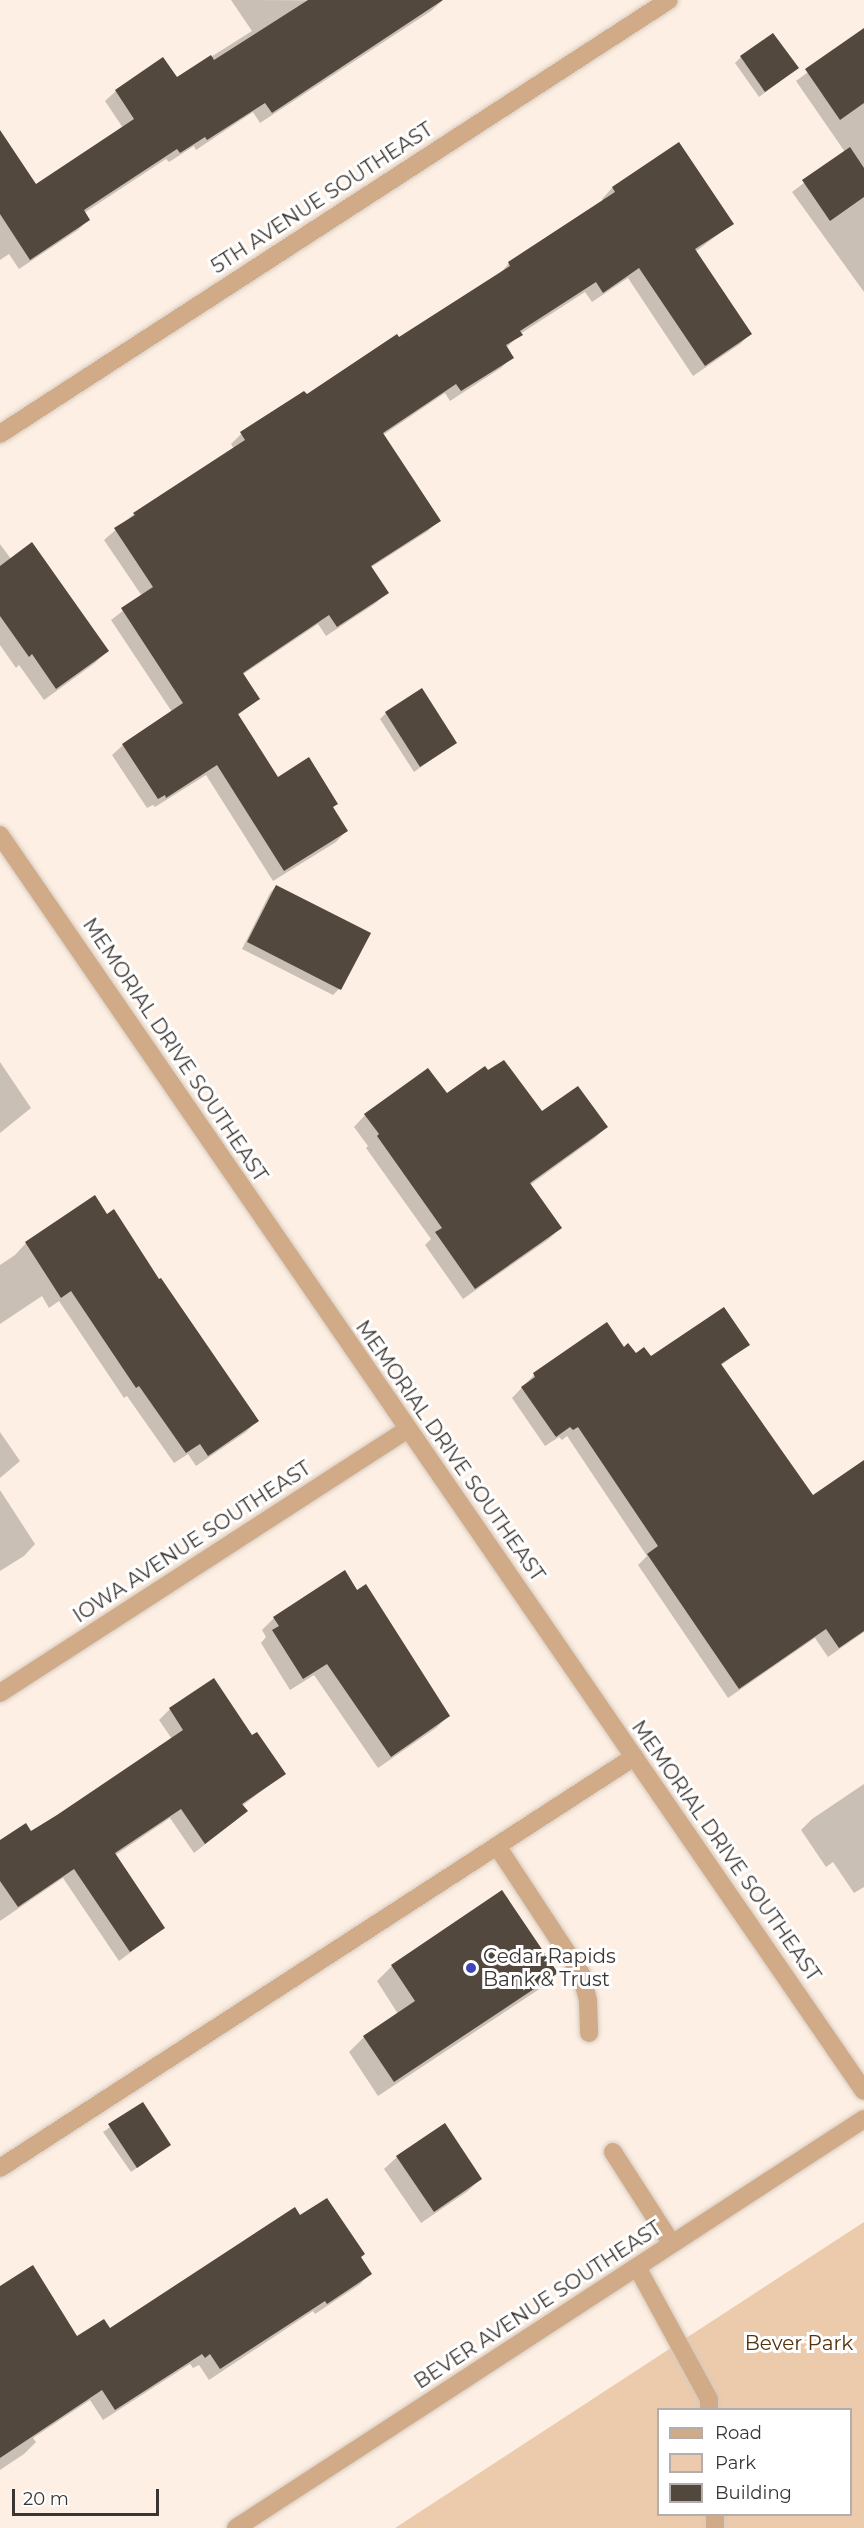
<!DOCTYPE html>
<style>
body{margin:0}
#map{position:relative;width:864px;height:2528px;overflow:hidden;background:#fdefe3;font-family:Montserrat,sans-serif}
div>[style]{position:absolute}
.green>*{inset:0;background:#eccbad}
.shadow>*{inset:0;background:#0003}
.building>*{inset:0;background:#53483e}
.roads{filter:drop-shadow(0 0 2px #d6cabf) drop-shadow(0 0 2px #d6cabf)}
.minor>*{height:18px;margin:-9px;padding:0 9px;transform-origin:9px;border-radius:9px;background:#d1ab88}
.dots>*{width:16px;height:16px;translate:-50% -50%;box-sizing:border-box;border:3px solid #fff;border-radius:50%}
span{translate:-50% -50%;white-space:nowrap;text-align:center;line-height:1.15;-webkit-text-stroke:6px #fff;paint-order:stroke}
.street-label{font-size:20px;color:#3b3531}
.poi-label{font-size:20px;color:#3b3531}
.left{translate:0 -50%;text-align:left}
.park-label{font-size:20px;color:#53320c}
.legend{position:absolute;left:657px;top:2408px;width:195px;height:108px;box-sizing:border-box;background:#fff;border:2px solid #b1aead;margin:0;padding:8px 10px;list-style:none;font-size:18px;color:#3b3531}
.legend li{display:flex;align-items:center;gap:12px;height:30px}
.legend b{width:30px;border:2px solid #b1aead}
.scale{position:absolute;left:12px;top:2489px;width:147px;height:27px;box-sizing:border-box;border:3px solid #3b3531;border-top:0;padding-left:8px;font-size:18px;line-height:21px;white-space:nowrap;color:#3b3531;-webkit-text-stroke:4px #fff;paint-order:stroke}
</style>
<div id="map">
<div class="green">
<div style="clip-path:polygon(evenodd,864px 2222px,864px 2528px,395px 2528px,864px 2222px,658px 2410px,850px 2410px,850px 2514px,658px 2514px,658px 2410px)"></div>
</div>
<div class="shadow">
<div style="clip-path:polygon(231px 0,442px 1px,431px 11px,260px 123px,253px 112px,196px 150px,194px 146px,169px 162px,166px 159px,84px 213px,88px 220px,78px 230px,19px 269px,9px 254px,0 260px,0 179px,36px 186px,123px 128px,105px 101px,116px 91px,176px 79px,252px 31px)"></div>
<div style="clip-path:polygon(864px 30px,864px 292px,792px 192px,845px 152px,796px 81px)"></div>
<div style="clip-path:polygon(741px 57px,797px 68px,759px 97px,735px 63px)"></div>
<div style="clip-path:polygon(679px 144px,732px 224px,695px 252px,750px 334px,740px 344px,693px 376px,628px 278px,592px 302px,585px 292px,520px 334px,506px 348px,512px 357px,501px 368px,450px 401px,445px 393px,383px 435px,439px 520px,428px 531px,370px 568px,387px 593px,376px 603px,326px 636px,318px 624px,242px 675px,258px 699px,237px 716px,278px 779px,332px 808px,346px 831px,336px 842px,273px 881px,206px 775px,155px 807px,153px 805px,147px 808px,112px 755px,123px 745px,172px 712px,111px 620px,142px 596px,104px 540px,134px 514px,234px 449px,231px 444px,241px 434px,306px 396px,499px 275px,509px 263px,603px 201px,602px 199px,612px 188px)"></div>
<div style="clip-path:polygon(0 544px,11px 559px,107px 651px,95px 663px,44px 700px,19px 665px,16px 668px,0 645px)"></div>
<div style="clip-path:polygon(386px 713px,455px 743px,414px 772px,380px 719px)"></div>
<div style="clip-path:polygon(276px 886px,369px 933px,339px 989px,333px 995px,242px 949px,270px 893px)"></div>
<div style="clip-path:polygon(0 1062px,31px 1108px,0 1133px)"></div>
<div style="clip-path:polygon(446px 1096px,606px 1127px,595px 1138px,530px 1185px,560px 1228px,549px 1239px,463px 1299px,425px 1245px,431px 1239px,366px 1148px,368px 1146px,354px 1127px,365px 1115px)"></div>
<div style="clip-path:polygon(106px 1216px,159px 1281px,257px 1421px,246px 1432px,196px 1466px,188px 1454px,174px 1463px,127px 1396px,124px 1398px,59px 1301px,49px 1308px,42px 1296px,0 1324px,0 1265px,15px 1255px,26px 1243px)"></div>
<div style="clip-path:polygon(606px 1324px,624px 1349px,651px 1358px,748px 1345px,720px 1366px,812px 1497px,864px 1549px,864px 1632px,828px 1657px,815px 1638px,728px 1698px,638px 1565px,647px 1556px,567px 1436px,562px 1440px,559px 1437px,545px 1446px,512px 1398px,534px 1375px)"></div>
<div style="clip-path:polygon(0 1432px,20px 1461px,0 1478px)"></div>
<div style="clip-path:polygon(0 1490px,35px 1544px,24px 1556px,0 1571px)"></div>
<div style="clip-path:polygon(345px 1573px,448px 1716px,436px 1728px,378px 1768px,314px 1675px,290px 1690px,261px 1643px,266px 1637px,262px 1630px,274px 1618px)"></div>
<div style="clip-path:polygon(213px 1680px,252px 1737px,284px 1774px,242px 1806px,246px 1811px,235px 1821px,194px 1853px,170px 1818px,114px 1856px,163px 1928px,119px 1961px,63px 1878px,0 1921px,0 1853px,172px 1739px,159px 1720px,170px 1709px)"></div>
<div style="clip-path:polygon(864px 1784px,864px 1887px,854px 1893px,833px 1862px,826px 1867px,801px 1830px,812px 1819px)"></div>
<div style="clip-path:polygon(392px 1966px,556px 1973px,541px 1988px,378px 2096px,349px 2052px,364px 2037px,398px 2014px,377px 1981px)"></div>
<div style="clip-path:polygon(142px 2104px,169px 2145px,131px 2172px,103px 2132px)"></div>
<div style="clip-path:polygon(444px 2125px,480px 2179px,468px 2191px,421px 2223px,384px 2169px,397px 2157px)"></div>
<div style="clip-path:polygon(300px 2217px,360px 2257px,371px 2273px,359px 2285px,315px 2314px,313px 2311px,209px 2380px,199px 2365px,193px 2368px,190px 2364px,103px 2420px,90px 2400px,33px 2438px,36px 2442px,24px 2454px,0 2470px,0 2288px,77px 2338px,110px 2330px)"></div>
</div>
<div class="building">
<div style="clip-path:polygon(308px 0,443px 0,272px 113px,265px 103px,207px 140px,205px 137px,180px 153px,177px 149px,84px 210px,90px 220px,30px 260px,0 214px,0 130px,36px 184px,134px 119px,115px 90px,163px 57px,177px 77px,211px 55px,214px 60px)"></div>
<div style="clip-path:polygon(864px 28px,864px 103px,840px 120px,805px 69px)"></div>
<div style="clip-path:polygon(773px 33px,799px 68px,765px 92px,740px 56px)"></div>
<div style="clip-path:polygon(679px 142px,734px 224px,695px 249px,752px 334px,705px 366px,639px 268px,603px 293px,596px 282px,520px 331px,523px 335px,506px 345px,514px 358px,461px 391px,456px 384px,383px 433px,441px 521px,371px 566px,389px 593px,337px 627px,329px 615px,243px 673px,260px 699px,238px 714px,278px 777px,309px 757px,338px 804px,333px 807px,348px 831px,284px 871px,217px 765px,166px 798px,165px 795px,158px 799px,122px 744px,183px 703px,121px 608px,153px 587px,114px 528px,135px 515px,133px 513px,245px 440px,240px 432px,304px 391px,307px 394px,397px 334px,399px 337px,510px 266px,508px 262px,615px 192px,612px 187px)"></div>
<div style="clip-path:polygon(850px 147px,864px 168px,864px 197px,830px 221px,802px 180px)"></div>
<div style="clip-path:polygon(32px 542px,109px 651px,56px 689px,32px 654px,29px 657px,0 616px,0 566px)"></div>
<div style="clip-path:polygon(422px 688px,457px 743px,420px 767px,385px 712px)"></div>
<div style="clip-path:polygon(276px 885px,371px 933px,341px 990px,247px 942px)"></div>
<div style="clip-path:polygon(504px 1060px,542px 1111px,578px 1086px,608px 1127px,530px 1183px,562px 1228px,475px 1289px,435px 1232px,442px 1228px,377px 1136px,379px 1134px,364px 1114px,428px 1068px,447px 1093px,485px 1066px,488px 1070px)"></div>
<div style="clip-path:polygon(95px 1195px,107px 1214px,114px 1209px,159px 1279px,161px 1278px,259px 1421px,208px 1456px,200px 1444px,186px 1453px,139px 1386px,136px 1388px,71px 1291px,61px 1298px,25px 1242px)"></div>
<div style="clip-path:polygon(724px 1307px,750px 1345px,721px 1364px,813px 1495px,864px 1460px,864px 1631px,839px 1648px,826px 1629px,739px 1689px,647px 1554px,658px 1546px,578px 1427px,573px 1430px,570px 1427px,556px 1437px,521px 1387px,535px 1377px,533px 1373px,607px 1322px,624px 1347px,628px 1343px,636px 1353px,644px 1347px,651px 1356px)"></div>
<div style="clip-path:polygon(345px 1570px,357px 1590px,366px 1584px,450px 1716px,391px 1757px,327px 1664px,303px 1679px,272px 1630px,279px 1626px,273px 1617px)"></div>
<div style="clip-path:polygon(214px 1678px,252px 1735px,257px 1732px,286px 1774px,242px 1804px,248px 1811px,205px 1844px,181px 1809px,115px 1853px,165px 1928px,130px 1952px,74px 1869px,18px 1907px,0 1881px,0 1840px,26px 1823px,31px 1831px,57px 1815px,183px 1730px,169px 1708px)"></div>
<div style="clip-path:polygon(502px 1890px,558px 1973px,394px 2082px,363px 2036px,415px 2001px,391px 1965px)"></div>
<div style="clip-path:polygon(143px 2102px,171px 2145px,137px 2168px,108px 2124px)"></div>
<div style="clip-path:polygon(445px 2123px,482px 2179px,434px 2212px,396px 2156px)"></div>
<div style="clip-path:polygon(327px 2198px,365px 2254px,361px 2257px,372px 2274px,327px 2304px,325px 2301px,220px 2369px,210px 2354px,205px 2358px,202px 2354px,115px 2410px,102px 2390px,0 2458px,0 2286px,33px 2265px,77px 2336px,104px 2319px,110px 2328px,295px 2207px,300px 2215px)"></div>
</div>
<div class="roads">
<div class="minor">
<div style="left:0;top:434px;width:797px;rotate:-32.97deg"></div>
<div style="left:0;top:835px;width:1524px;rotate:55.48deg"></div>
<div style="left:0;top:1693px;width:486px;rotate:-32.9deg"></div>
<div style="left:497px;top:1846px;width:153px;rotate:56.7deg"></div>
<div style="left:581px;top:1974px;width:28px;rotate:75deg"></div>
<div style="left:588px;top:2001px;width:32px;rotate:88deg"></div>
<div style="left:613px;top:2152px;width:109px;rotate:57.3deg"></div>
<div style="left:0;top:2168px;width:756px;rotate:-32.95deg"></div>
<div style="left:637px;top:2267px;width:150px;rotate:61.4deg"></div>
<div style="left:709px;top:2399px;width:11px;rotate:90deg"></div>
<div style="left:715px;top:2514px;width:14px;rotate:90deg"></div>
<div style="left:236px;top:2528px;width:749px;rotate:-33.08deg"></div>
</div>
</div>
<div class="dots">
<div style="left:471px;top:1968px;background:#3f44b9"></div>
</div>
<div class="street-label">
<span style="left:322px;top:198px;rotate:-33deg">5TH AVENUE SOUTHEAST</span>
<span style="left:175px;top:1050px;rotate:56deg">MEMORIAL DRIVE SOUTHEAST</span>
<span style="left:450px;top:1451px;rotate:55deg">MEMORIAL DRIVE SOUTHEAST</span>
<span style="left:192px;top:1542px;rotate:-33deg">IOWA AVENUE SOUTHEAST</span>
<span style="left:726px;top:1851px;rotate:55deg">MEMORIAL DRIVE SOUTHEAST</span>
<span style="left:538px;top:2305px;rotate:-33deg">BEVER AVENUE SOUTHEAST</span>
</div>
<div class="poi-label">
<span class="left" style="left:483px;top:1968px">Cedar Rapids<br>Bank &amp; Trust</span>
</div>
<div class="park-label">
<span style="left:799px;top:2343px">Bever Park</span>
</div>
<ul class="legend">
<li><b style="height:8px;background:#d1ab88"></b>Road</li>
<li><b style="height:16px;background:#eccbad"></b>Park</li>
<li><b style="height:16px;background:#53483e"></b>Building</li>
</ul>
<div class="scale">20 m</div>
</div>
